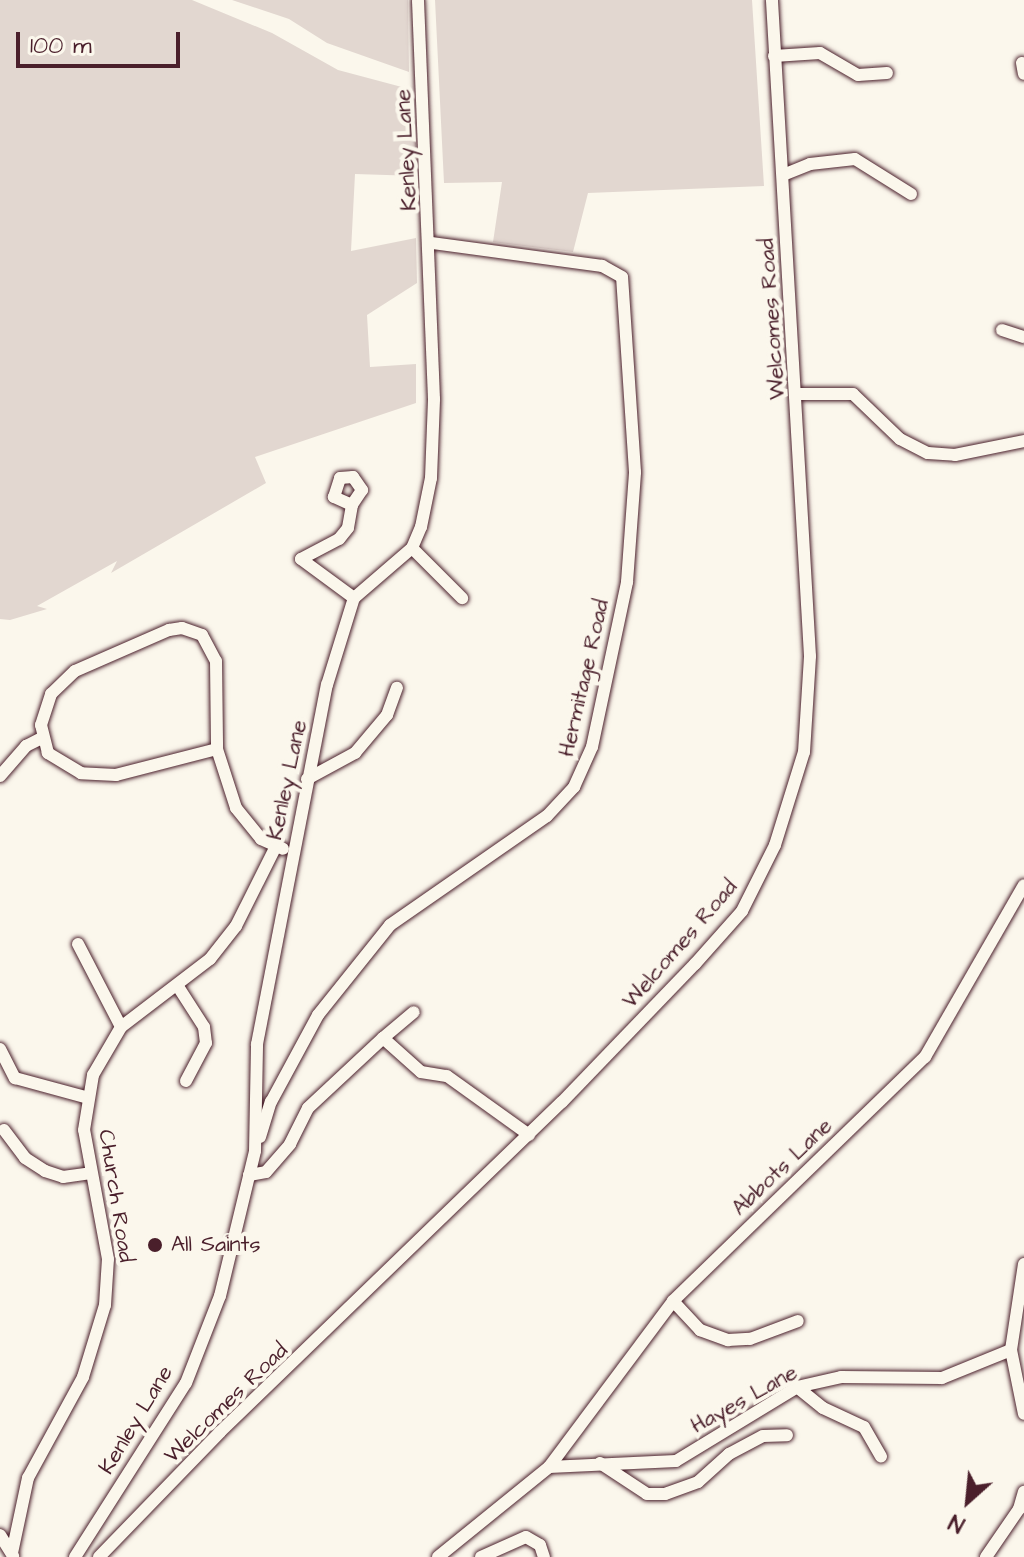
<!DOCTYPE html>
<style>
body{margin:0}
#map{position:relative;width:1024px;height:1557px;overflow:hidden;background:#fbf7ec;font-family:"Architects Daughter",sans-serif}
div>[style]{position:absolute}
.green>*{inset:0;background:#e2d7d0}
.roads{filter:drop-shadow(0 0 2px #4a1f2b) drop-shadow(0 0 2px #4a1f2b)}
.minor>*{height:12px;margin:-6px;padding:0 6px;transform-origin:6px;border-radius:6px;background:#fbf7ec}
.dots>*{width:22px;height:22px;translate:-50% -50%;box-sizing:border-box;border:4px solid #fbf7ec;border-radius:50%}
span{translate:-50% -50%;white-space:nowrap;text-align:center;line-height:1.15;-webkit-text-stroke:8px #fbf7ec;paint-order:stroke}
.street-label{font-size:22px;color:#4a1f2b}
.poi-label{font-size:22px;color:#4a1f2b}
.left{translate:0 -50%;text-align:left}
.north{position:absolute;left:928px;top:1461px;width:80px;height:80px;-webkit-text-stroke:6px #fbf7ec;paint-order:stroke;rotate:207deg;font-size:22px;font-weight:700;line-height:32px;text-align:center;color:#4a1f2b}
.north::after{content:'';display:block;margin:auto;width:28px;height:36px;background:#4a1f2b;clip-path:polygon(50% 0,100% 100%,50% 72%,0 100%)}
.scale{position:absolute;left:16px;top:32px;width:164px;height:36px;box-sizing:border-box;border:4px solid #4a1f2b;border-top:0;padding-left:10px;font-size:24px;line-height:28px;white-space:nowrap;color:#4a1f2b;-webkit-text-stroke:6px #fbf7ec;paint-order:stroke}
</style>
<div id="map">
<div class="green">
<div style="clip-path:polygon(0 0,192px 0,272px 33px,338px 70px,413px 90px,418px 176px,355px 174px,351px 251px,416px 238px,417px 283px,367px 315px,370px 367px,416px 364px,416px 403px,255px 457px,266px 483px,111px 573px,117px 561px,37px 606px,47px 609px,10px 620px,0 619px)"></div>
<div style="clip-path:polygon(232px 0,408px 0,409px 72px,327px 43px,289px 19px)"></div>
<div style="clip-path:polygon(435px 0,752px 0,764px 186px,588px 193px,573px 252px,493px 242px,502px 182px,444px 183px)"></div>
</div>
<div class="roads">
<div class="minor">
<div style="left:774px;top:56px;width:46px;rotate:-3.7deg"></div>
<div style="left:820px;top:53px;width:44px;rotate:30.1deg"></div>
<div style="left:858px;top:75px;width:29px;rotate:-4deg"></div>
<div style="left:1022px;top:63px;width:11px;rotate:80deg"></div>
<div style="left:783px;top:175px;width:29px;rotate:-22deg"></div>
<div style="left:810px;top:164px;width:45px;rotate:-6.3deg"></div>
<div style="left:855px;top:159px;width:66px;rotate:32deg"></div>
<div style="left:1002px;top:330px;width:23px;rotate:18deg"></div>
<div style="left:797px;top:394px;width:56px"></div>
<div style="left:853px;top:394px;width:65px;rotate:43.8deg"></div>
<div style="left:900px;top:439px;width:31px;rotate:27deg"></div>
<div style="left:928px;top:453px;width:27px;rotate:4deg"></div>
<div style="left:955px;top:455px;width:70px;rotate:-11.5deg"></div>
<div style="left:352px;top:505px;width:20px;rotate:-156deg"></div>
<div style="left:334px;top:497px;width:20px;rotate:-72deg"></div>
<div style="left:340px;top:478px;width:13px;rotate:-4deg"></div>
<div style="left:353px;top:477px;width:16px;rotate:55deg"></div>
<div style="left:362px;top:490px;width:18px;rotate:124deg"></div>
<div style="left:352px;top:505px;width:23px;rotate:100deg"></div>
<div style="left:348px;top:528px;width:14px;rotate:129deg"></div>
<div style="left:339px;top:539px;width:43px;rotate:152.2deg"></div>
<div style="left:301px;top:559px;width:66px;rotate:36.3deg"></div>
<div style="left:412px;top:548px;width:71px;rotate:45deg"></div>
<div style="left:217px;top:749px;width:104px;rotate:165.6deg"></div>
<div style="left:116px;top:775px;width:35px;rotate:-177deg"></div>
<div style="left:81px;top:773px;width:39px;rotate:-149deg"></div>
<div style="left:48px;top:753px;width:29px;rotate:-104deg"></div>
<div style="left:41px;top:725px;width:33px;rotate:-72deg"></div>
<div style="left:51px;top:694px;width:33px;rotate:-44deg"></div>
<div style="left:75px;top:671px;width:103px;rotate:-23.6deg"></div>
<div style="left:169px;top:630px;width:13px;rotate:-9deg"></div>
<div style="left:182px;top:628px;width:21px;rotate:19deg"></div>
<div style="left:202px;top:635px;width:30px;rotate:62deg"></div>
<div style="left:216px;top:661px;width:88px;rotate:89.3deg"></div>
<div style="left:217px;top:749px;width:62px;rotate:72.1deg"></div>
<div style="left:236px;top:808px;width:40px;rotate:51deg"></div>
<div style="left:261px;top:839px;width:24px;rotate:24deg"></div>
<div style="left:0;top:776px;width:40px;rotate:-49deg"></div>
<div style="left:26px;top:746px;width:18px;rotate:-27deg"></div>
<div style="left:307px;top:779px;width:55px;rotate:-28.4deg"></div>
<div style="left:355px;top:753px;width:50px;rotate:-49.9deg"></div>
<div style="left:387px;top:715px;width:29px;rotate:-70deg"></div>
<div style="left:78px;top:944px;width:93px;rotate:62.6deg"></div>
<div style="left:177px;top:985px;width:50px;rotate:57.3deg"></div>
<div style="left:204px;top:1027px;width:16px;rotate:83deg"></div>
<div style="left:206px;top:1043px;width:43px;rotate:117.8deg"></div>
<div style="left:383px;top:1038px;width:40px;rotate:-40deg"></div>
<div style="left:0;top:1049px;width:33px;rotate:63deg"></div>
<div style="left:15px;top:1078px;width:73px;rotate:15.2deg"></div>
<div style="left:4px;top:1130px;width:35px;rotate:53deg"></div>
<div style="left:25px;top:1158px;width:24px;rotate:33deg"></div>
<div style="left:45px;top:1171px;width:19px;rotate:18deg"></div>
<div style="left:63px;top:1177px;width:28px;rotate:-8deg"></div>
<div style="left:260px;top:1137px;width:37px;rotate:-73deg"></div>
<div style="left:271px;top:1102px;width:99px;rotate:-61.6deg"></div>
<div style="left:318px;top:1015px;width:115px;rotate:-51.3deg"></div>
<div style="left:390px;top:925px;width:191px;rotate:-34.8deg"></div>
<div style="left:547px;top:816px;width:40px;rotate:-47deg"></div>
<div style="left:574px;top:787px;width:44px;rotate:-65.8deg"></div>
<div style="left:592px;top:747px;width:169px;rotate:-78deg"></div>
<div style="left:627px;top:582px;width:110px;rotate:-85.8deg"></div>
<div style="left:635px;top:472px;width:195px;rotate:-93.8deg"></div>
<div style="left:622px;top:277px;width:23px;rotate:-151deg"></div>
<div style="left:602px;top:266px;width:172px;rotate:-172.3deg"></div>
<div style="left:249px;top:1175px;width:17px;rotate:-10deg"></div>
<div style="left:266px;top:1172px;width:37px;rotate:-49deg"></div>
<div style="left:290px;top:1144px;width:40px;rotate:-63.4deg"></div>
<div style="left:308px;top:1108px;width:103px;rotate:-43deg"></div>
<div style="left:383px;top:1038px;width:51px;rotate:41.8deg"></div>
<div style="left:421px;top:1072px;width:26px;rotate:9deg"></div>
<div style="left:447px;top:1076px;width:101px;rotate:35.7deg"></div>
<div style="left:1024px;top:1264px;width:87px;rotate:98.6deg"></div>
<div style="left:1011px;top:1350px;width:65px;rotate:78.5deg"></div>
<div style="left:673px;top:1301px;width:40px;rotate:47deg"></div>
<div style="left:700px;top:1330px;width:30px;rotate:20deg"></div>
<div style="left:728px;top:1340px;width:22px;rotate:-3deg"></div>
<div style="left:750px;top:1339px;width:51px;rotate:-20.6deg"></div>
<div style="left:797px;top:1387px;width:33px;rotate:39deg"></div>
<div style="left:823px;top:1408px;width:45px;rotate:24.9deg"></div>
<div style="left:864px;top:1427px;width:34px;rotate:60deg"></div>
<div style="left:600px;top:1463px;width:56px;rotate:33.4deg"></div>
<div style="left:647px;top:1494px;width:18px"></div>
<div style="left:665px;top:1494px;width:35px;rotate:-20deg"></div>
<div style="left:698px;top:1482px;width:42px;rotate:-42.1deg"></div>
<div style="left:729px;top:1454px;width:38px;rotate:-28deg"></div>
<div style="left:763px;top:1436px;width:24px;rotate:-2deg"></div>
<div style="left:549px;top:1467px;width:207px;rotate:-53.2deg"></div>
<div style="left:673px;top:1301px;width:351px;rotate:-44.1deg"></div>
<div style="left:925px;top:1057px;width:198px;rotate:-60.1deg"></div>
<div style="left:0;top:1535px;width:25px;rotate:58deg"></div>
<div style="left:12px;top:1553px;width:77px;rotate:-78deg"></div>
<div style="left:28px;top:1478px;width:115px;rotate:-61.4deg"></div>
<div style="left:83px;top:1377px;width:75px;rotate:-73deg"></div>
<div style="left:105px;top:1305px;width:46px;rotate:-86.3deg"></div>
<div style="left:108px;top:1259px;width:131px;rotate:-100.5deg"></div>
<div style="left:84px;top:1130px;width:56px;rotate:-80.7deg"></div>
<div style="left:93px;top:1075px;width:56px;rotate:-59.7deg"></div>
<div style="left:121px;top:1027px;width:112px;rotate:-37.4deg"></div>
<div style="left:210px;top:959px;width:42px;rotate:-51.8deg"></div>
<div style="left:236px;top:926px;width:87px;rotate:-63.4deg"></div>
<div style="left:75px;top:1557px;width:206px;rotate:-57.5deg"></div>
<div style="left:186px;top:1383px;width:93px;rotate:-68.7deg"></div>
<div style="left:220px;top:1296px;width:149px;rotate:-76.4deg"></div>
<div style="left:255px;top:1151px;width:107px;rotate:-88.9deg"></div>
<div style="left:257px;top:1044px;width:366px;rotate:-79deg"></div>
<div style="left:327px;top:685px;width:91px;rotate:-72.8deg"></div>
<div style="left:354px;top:598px;width:77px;rotate:-40.8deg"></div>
<div style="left:412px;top:548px;width:23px;rotate:-67deg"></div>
<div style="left:421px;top:527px;width:50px;rotate:-78.5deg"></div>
<div style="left:431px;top:478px;width:79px;rotate:-87.8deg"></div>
<div style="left:434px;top:399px;width:399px;rotate:-92.3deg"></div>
<div style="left:99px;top:1557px;width:174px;rotate:-45.9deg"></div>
<div style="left:220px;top:1432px;width:475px;rotate:-44deg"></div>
<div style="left:562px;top:1102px;width:192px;rotate:-46.1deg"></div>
<div style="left:695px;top:964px;width:71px;rotate:-48.4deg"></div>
<div style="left:742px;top:911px;width:74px;rotate:-63.4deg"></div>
<div style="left:775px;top:845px;width:97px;rotate:-72.7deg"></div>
<div style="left:804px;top:752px;width:96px;rotate:-86.4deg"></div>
<div style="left:810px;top:656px;width:657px;rotate:-93.32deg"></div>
<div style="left:438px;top:1557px;width:143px;rotate:-39deg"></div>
<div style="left:549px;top:1467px;width:127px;rotate:-2.7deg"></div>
<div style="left:676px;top:1461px;width:142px;rotate:-31.4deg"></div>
<div style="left:797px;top:1387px;width:45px;rotate:-12.8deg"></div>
<div style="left:841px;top:1377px;width:101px;rotate:0.6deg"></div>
<div style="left:942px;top:1378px;width:74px;rotate:-22.1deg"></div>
<div style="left:481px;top:1557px;width:49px;rotate:-24deg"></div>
<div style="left:526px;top:1537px;width:16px;rotate:30deg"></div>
<div style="left:540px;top:1545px;width:13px;rotate:72deg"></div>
<div style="left:986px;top:1557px;width:58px;rotate:-55.5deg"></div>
<div style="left:1019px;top:1509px;width:18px;rotate:-74deg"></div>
</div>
</div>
<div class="dots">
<div style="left:155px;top:1245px;background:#4a1f2b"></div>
</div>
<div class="street-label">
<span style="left:406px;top:150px;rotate:-93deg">Kenley Lane</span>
<span style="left:772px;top:319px;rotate:-94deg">Welcomes Road</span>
<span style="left:584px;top:678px;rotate:-77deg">Hermitage Road</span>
<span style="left:287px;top:780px;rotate:-78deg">Kenley Lane</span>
<span style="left:680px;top:944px;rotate:-49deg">Welcomes Road</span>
<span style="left:782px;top:1167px;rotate:-44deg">Abbots Lane</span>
<span style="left:116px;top:1196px;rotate:81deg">Church Road</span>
<span style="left:744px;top:1399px;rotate:-29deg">Hayes Lane</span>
<span style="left:226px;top:1403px;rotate:-44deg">Welcomes Road</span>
<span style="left:136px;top:1420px;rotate:-59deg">Kenley Lane</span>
</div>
<div class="poi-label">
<span class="left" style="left:171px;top:1245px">All Saints</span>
</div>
<div class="north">N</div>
<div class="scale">100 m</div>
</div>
